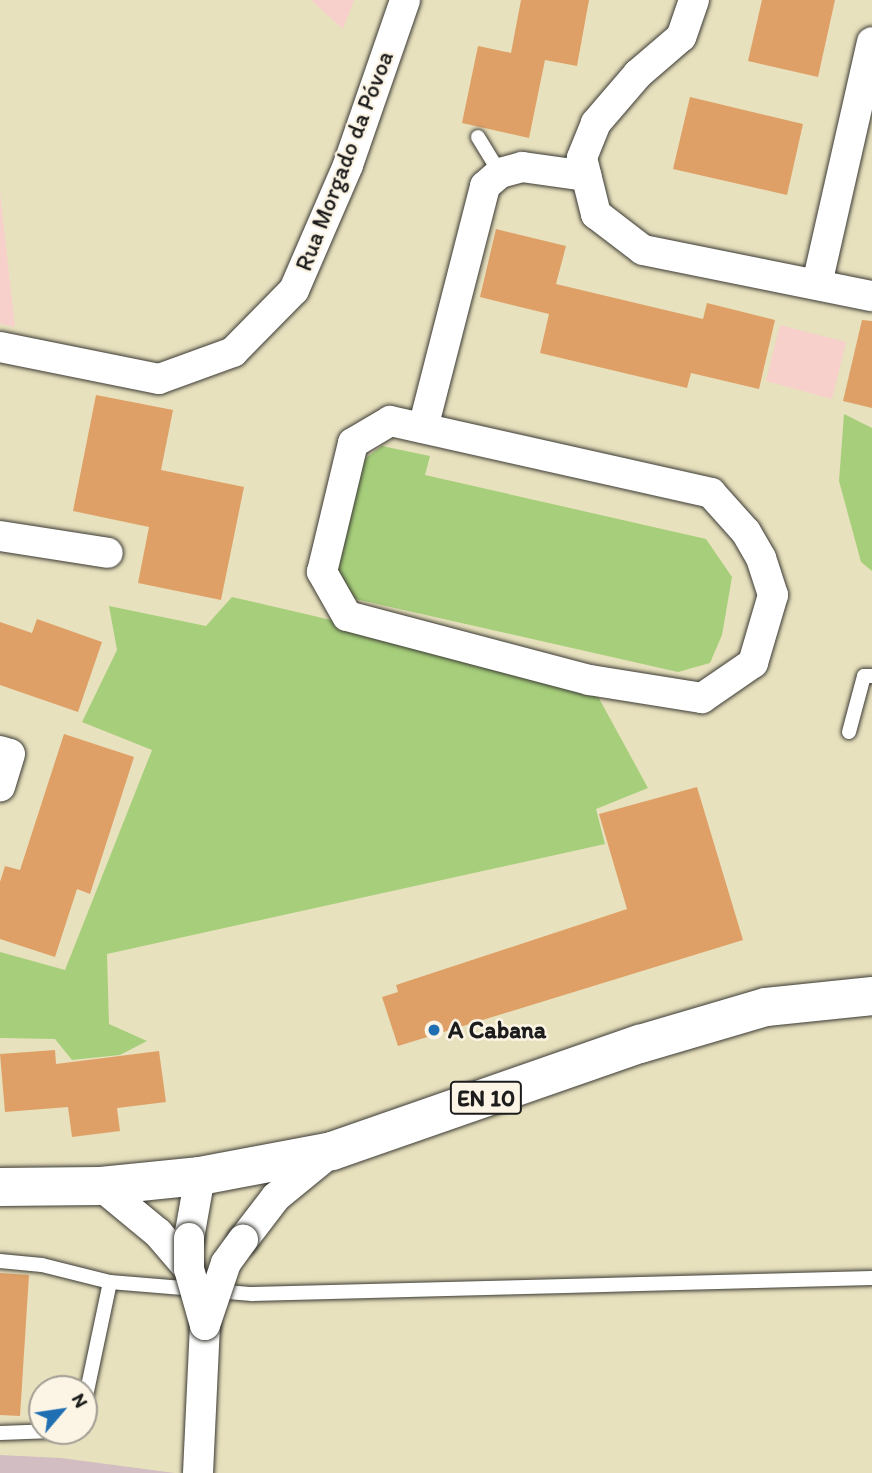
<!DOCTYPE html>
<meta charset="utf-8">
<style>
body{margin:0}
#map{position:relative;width:872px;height:1473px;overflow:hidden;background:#e8e1be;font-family:Itim,sans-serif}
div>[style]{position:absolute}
.built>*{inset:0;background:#f7d0cb}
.industrial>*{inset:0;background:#d2bec2}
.green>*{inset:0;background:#a7cf7b}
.building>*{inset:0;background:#dfa067}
.roads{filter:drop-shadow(0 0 2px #3b3a34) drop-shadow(0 0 2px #3b3a34)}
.lane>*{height:14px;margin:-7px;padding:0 7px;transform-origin:7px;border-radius:7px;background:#fff}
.street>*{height:30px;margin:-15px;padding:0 15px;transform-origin:15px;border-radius:15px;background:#fff}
.primary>*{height:38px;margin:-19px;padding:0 19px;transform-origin:19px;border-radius:19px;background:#fff}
.bridges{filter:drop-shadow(0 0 2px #3b3a34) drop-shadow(0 0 2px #3b3a34)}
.street-bridge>*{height:30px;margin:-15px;padding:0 15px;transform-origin:15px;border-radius:15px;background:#fff}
.dots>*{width:19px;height:19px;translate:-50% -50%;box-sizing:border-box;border:4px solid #fcf5e5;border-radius:50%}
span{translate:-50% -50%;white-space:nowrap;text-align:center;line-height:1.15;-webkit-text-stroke:5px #fcf5e5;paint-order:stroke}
.shield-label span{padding:2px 5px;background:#fcf5e5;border:2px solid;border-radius:5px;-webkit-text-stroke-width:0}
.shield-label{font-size:23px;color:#1c1c1c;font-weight:700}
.street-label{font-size:24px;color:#1c1c1c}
.poi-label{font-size:24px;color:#1c1c1c;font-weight:700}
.left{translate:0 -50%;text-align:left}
.north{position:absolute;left:28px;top:1375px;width:70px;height:70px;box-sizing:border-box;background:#fcf5e5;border:2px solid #a29e95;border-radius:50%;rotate:61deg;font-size:19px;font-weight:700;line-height:28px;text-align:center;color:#1c1c1c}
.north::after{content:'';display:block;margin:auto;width:24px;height:32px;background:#1f6fb2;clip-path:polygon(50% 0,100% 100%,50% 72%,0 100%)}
</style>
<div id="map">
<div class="built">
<div style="clip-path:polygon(311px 0,354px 0,343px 29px)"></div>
<div style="clip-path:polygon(0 192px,15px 327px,0 324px)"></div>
<div style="clip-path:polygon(780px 325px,846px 342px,832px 399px,766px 381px)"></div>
</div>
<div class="industrial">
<div style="clip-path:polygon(0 1455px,61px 1458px,175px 1473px,0 1473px)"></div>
</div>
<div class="green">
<div style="clip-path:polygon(844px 414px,872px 428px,872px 571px,861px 562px,839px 481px)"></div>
<div style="clip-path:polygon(382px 446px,430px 456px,425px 475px,706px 539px,732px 577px,722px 635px,710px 663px,678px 672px,355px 599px,340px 589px,337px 567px,359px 463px)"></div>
<div style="clip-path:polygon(232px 597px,589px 680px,648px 788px,596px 809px,605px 844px,107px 954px,109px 1024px,147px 1041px,120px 1055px,72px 1060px,55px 1039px,0 1038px,0 952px,65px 970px,152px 750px,82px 722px,117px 650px,109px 606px,206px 626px)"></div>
</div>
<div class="building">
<div style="clip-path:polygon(521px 0,589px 0,577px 66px,545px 60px,529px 138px,462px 123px,478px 46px,511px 53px)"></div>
<div style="clip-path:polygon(762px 0,835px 0,818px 77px,748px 61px)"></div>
<div style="clip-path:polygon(690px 97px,803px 124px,787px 195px,673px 169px)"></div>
<div style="clip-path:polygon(496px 229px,566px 246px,556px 284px,703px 319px,707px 303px,775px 320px,759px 389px,691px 373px,687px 388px,540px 353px,549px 314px,480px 297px)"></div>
<div style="clip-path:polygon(862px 320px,872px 321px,872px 408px,843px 401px)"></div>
<div style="clip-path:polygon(96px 395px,173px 410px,161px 470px,244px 487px,221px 600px,138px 583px,149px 527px,73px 511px)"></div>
<div style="clip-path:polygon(37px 619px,102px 642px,78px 712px,0 685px,0 622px,32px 633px)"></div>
<div style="clip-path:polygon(64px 734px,134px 757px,90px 894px,77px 889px,55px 957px,0 939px,0 882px,5px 866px,20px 870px)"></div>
<div style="clip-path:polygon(697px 787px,743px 940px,398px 1046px,382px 997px,398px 992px,396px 985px,627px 909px,599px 814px)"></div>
<div style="clip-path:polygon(55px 1050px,56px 1064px,159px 1051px,166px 1102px,117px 1108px,120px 1131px,72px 1137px,68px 1107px,5px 1112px,0 1054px)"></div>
<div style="clip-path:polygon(0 1273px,29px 1275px,20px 1416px,0 1415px)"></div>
</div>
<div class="roads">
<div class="lane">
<div style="left:478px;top:137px;width:42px;rotate:58.6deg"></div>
<div style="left:849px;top:732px;width:58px;rotate:-75deg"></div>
<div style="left:864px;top:676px;width:8px"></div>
<div style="left:0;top:1261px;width:42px;rotate:5.4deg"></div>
<div style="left:42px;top:1265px;width:70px;rotate:14deg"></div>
<div style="left:110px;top:1282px;width:126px;rotate:101.9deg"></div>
<div style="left:110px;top:1282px;width:85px;rotate:4.7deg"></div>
<div style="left:216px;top:1291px;width:36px;rotate:5deg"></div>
<div style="left:252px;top:1294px;width:620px;rotate:-1.48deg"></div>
<div style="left:0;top:1433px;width:53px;rotate:-2.2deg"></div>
</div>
<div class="street">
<div style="left:694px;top:0;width:39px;rotate:109deg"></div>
<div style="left:681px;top:37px;width:57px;rotate:139.3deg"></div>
<div style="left:638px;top:74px;width:65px;rotate:130.6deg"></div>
<div style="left:596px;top:123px;width:38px;rotate:112deg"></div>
<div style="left:582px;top:158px;width:58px;rotate:76deg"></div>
<div style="left:596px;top:214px;width:59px;rotate:37.5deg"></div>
<div style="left:643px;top:250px;width:234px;rotate:11.4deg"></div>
<div style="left:817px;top:284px;width:248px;rotate:-77.2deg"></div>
<div style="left:0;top:347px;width:162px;rotate:11.4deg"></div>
<div style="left:159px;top:379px;width:79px;rotate:-20deg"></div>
<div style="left:233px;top:352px;width:87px;rotate:-45.5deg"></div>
<div style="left:294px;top:290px;width:136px;rotate:-66.6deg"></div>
<div style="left:348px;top:165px;width:175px;rotate:-70.9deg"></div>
<div style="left:390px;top:421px;width:329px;rotate:12.6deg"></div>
<div style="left:711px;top:493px;width:52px;rotate:48.1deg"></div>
<div style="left:746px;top:532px;width:30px;rotate:60deg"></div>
<div style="left:761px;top:558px;width:39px;rotate:72deg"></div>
<div style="left:773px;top:595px;width:71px;rotate:106.4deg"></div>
<div style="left:753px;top:663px;width:62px;rotate:145.5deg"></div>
<div style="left:702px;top:698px;width:114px;rotate:-170.9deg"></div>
<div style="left:589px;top:680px;width:250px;rotate:-165.2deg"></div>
<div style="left:347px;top:616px;width:51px;rotate:-119.6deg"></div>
<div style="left:322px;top:572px;width:133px;rotate:-76.5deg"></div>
<div style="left:353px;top:443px;width:43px;rotate:-30.7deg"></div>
<div style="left:423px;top:428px;width:250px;rotate:-75.6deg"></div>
<div style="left:485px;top:186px;width:20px;rotate:-41deg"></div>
<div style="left:500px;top:173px;width:23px;rotate:-15deg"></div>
<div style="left:522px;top:167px;width:65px;rotate:8deg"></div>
<div style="left:0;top:536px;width:109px;rotate:8.9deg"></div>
<div style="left:0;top:751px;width:10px;rotate:17deg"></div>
<div style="left:10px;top:754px;width:34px;rotate:107deg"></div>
<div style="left:101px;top:1186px;width:74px;rotate:39.5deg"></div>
<div style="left:158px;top:1233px;width:48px;rotate:49.3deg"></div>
<div style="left:189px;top:1238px;width:63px;rotate:-79.9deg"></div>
<div style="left:243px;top:1240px;width:54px;rotate:-52.5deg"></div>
<div style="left:276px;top:1197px;width:72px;rotate:-39.4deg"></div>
<div style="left:198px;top:1473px;width:148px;rotate:-87.3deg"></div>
</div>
<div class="primary">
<div style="left:0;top:1187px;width:101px;rotate:-0.6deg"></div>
<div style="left:101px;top:1186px;width:100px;rotate:-5.8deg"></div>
<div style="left:200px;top:1176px;width:134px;rotate:-10.7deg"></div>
<div style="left:332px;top:1151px;width:326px;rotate:-19.2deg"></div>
<div style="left:640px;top:1044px;width:131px;rotate:-16.4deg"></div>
<div style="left:766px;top:1007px;width:107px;rotate:-5.9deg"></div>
</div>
</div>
<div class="bridges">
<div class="street-bridge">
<div style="left:189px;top:1238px;width:31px;rotate:90deg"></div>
<div style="left:189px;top:1269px;width:58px;rotate:74.1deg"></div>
<div style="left:205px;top:1325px;width:65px;rotate:-71.3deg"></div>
<div style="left:226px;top:1263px;width:29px;rotate:-54deg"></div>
</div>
</div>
<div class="dots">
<div style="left:434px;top:1030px;background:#1f6fb2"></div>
</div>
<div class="shield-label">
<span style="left:486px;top:1098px">EN 10</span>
</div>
<div class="street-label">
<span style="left:344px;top:161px;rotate:-69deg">Rua Morgado da Póvoa</span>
</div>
<div class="poi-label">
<span class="left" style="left:448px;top:1030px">A Cabana</span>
</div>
<div class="north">N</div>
</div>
